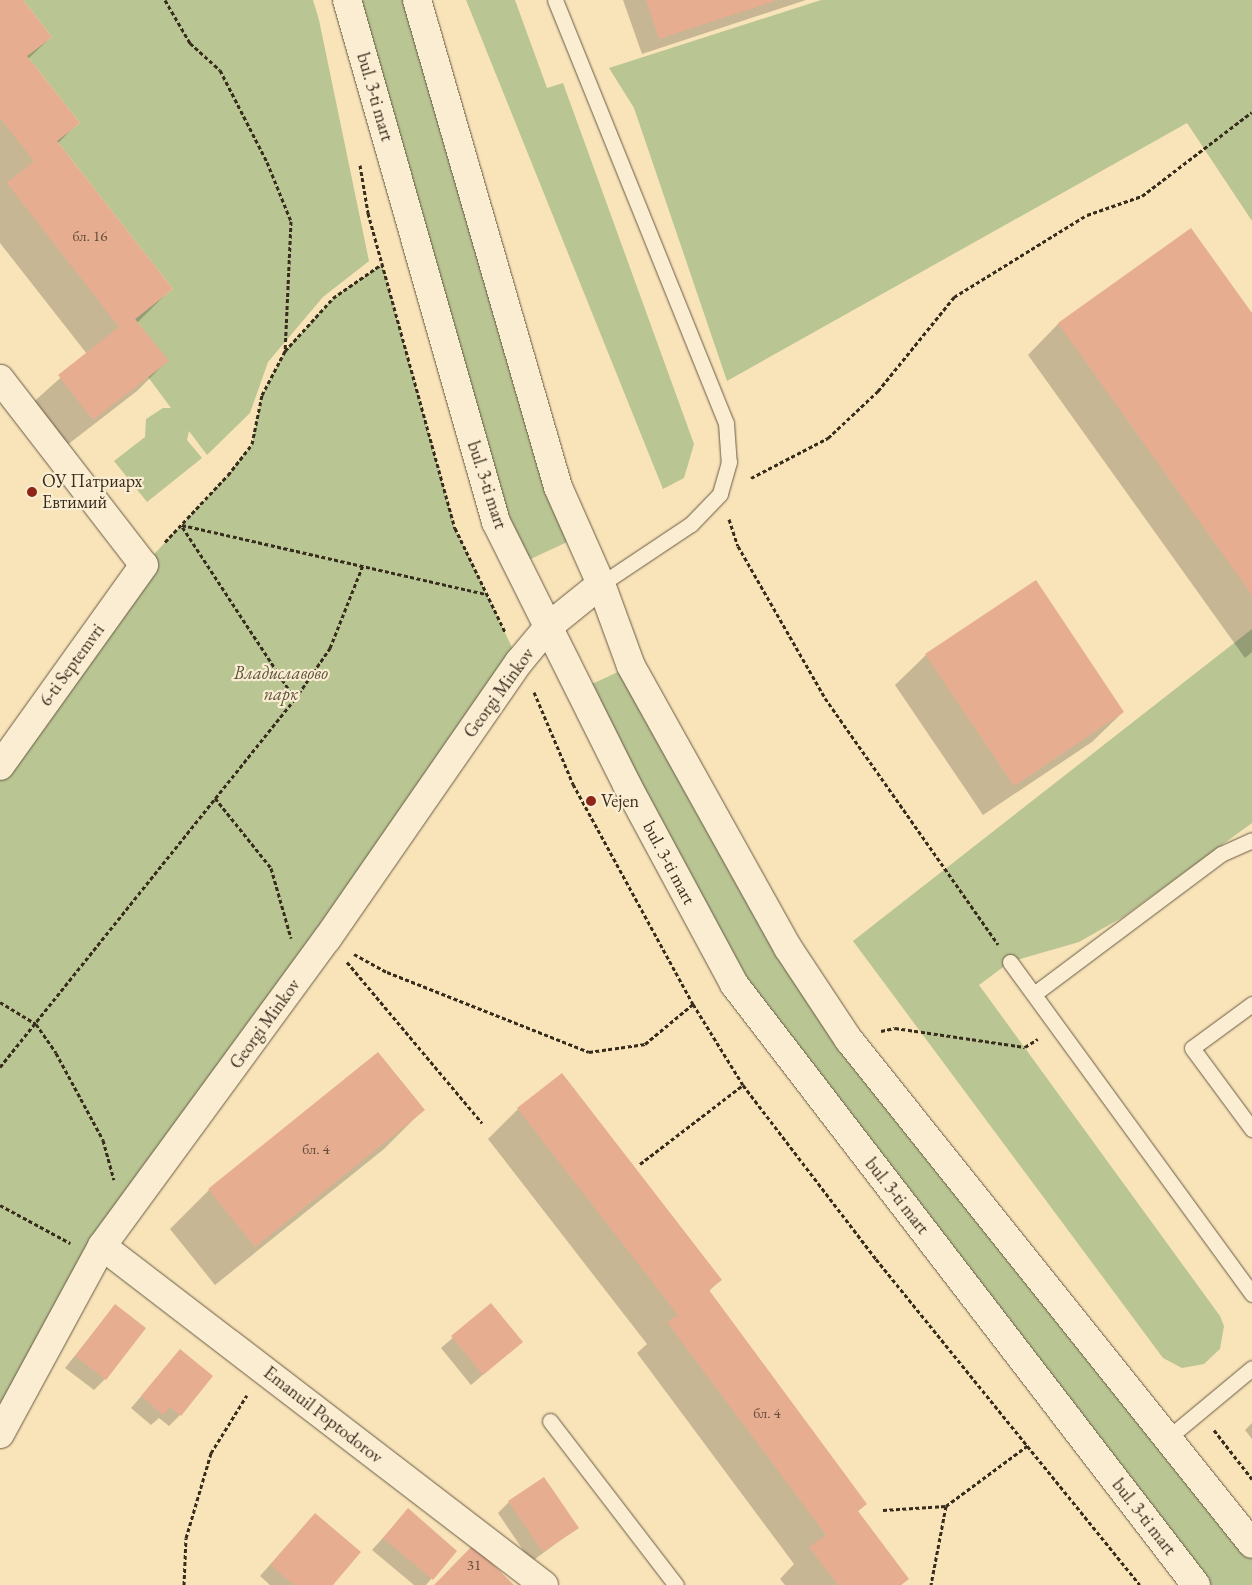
<!DOCTYPE html>
<meta charset="utf-8">
<style>
body{margin:0}
#map{position:relative;width:1252px;height:1585px;overflow:hidden;background:#f9e4b9;font-family:"EB Garamond",serif}
div>[style]{position:absolute}
.green>*{inset:0;background:#b9c593}
.shadow>*{inset:0;background:#0003}
.building>*{inset:0;background:#e7ad91}
.path>*{height:3px;margin-top:-1.5px;transform-origin:0;background:repeating-linear-gradient(90deg,#382c1d 0 4px,transparent 0 6.5px)}
.roads{filter:drop-shadow(0 0 1px #685a44) drop-shadow(0 0 1px #685a44)}
.service>*{height:15px;margin:-7.5px;padding:0 7.5px;transform-origin:7.5px;border-radius:7.5px;background:#fbedd2}
.minor>*{height:28px;margin:-14px;padding:0 14px;transform-origin:14px;border-radius:14px;background:#fbedd2}
.tertiary>*{height:28px;margin:-14px;padding:0 14px;transform-origin:14px;border-radius:14px;background:#fbedd2}
.dots>*{width:14px;height:14px;translate:-50% -50%;box-sizing:border-box;border:2px solid #fbedd2;border-radius:50%}
span{translate:-50% -50%;white-space:nowrap;text-align:center;line-height:1.15;-webkit-text-stroke:4.5px #fbedd2;paint-order:stroke}
.number-label{font-size:15px;color:#644c3a}
.number-label span{-webkit-text-stroke-width:0}
.street-label{font-size:18px;color:#382c1d}
.poi-label{font-size:18px;color:#382c1d}
.left{translate:0 -50%;text-align:left}
.park-label{font-size:18px;color:#58523a;font-style:italic}
</style>
<div id="map">
<div class="green">
<div style="clip-path:polygon(23px 0,313px 0,319px 20px,369px 261px,323px 297px,268px 362px,250px 413px,207px 455px,189px 431px,187px 440px,202px 458px,147px 502px,114px 461px,145px 437px,146px 419px,163px 408px,171px 408px,148px 377px,168px 361px,135px 319px,173px 289px,57px 141px,80px 123px,27px 56px,52px 37px)"></div>
<div style="clip-path:polygon(347px 0,417px 0,580px 536px,518px 565px)"></div>
<div style="clip-path:polygon(466px 0,515px 0,547px 88px,563px 83px,694px 444px,684px 478px,663px 489px)"></div>
<div style="clip-path:polygon(821px 0,1252px 0,1252px 221px,1187px 123px,727px 381px,634px 108px,609px 68px)"></div>
<div style="clip-path:polygon(382px 264px,455px 528px,519px 662px,102px 1246px,0 1434px,0 766px,144px 565px,228px 475px,252px 444px,262px 395px,285px 351px,333px 298px)"></div>
<div style="clip-path:polygon(1252px 629px,1252px 823px,1123px 917px,1079px 942px,1010px 962px,979px 985px,1220px 1316px,1224px 1326px,1220px 1349px,1204px 1364px,1182px 1368px,1163px 1358px,853px 941px)"></div>
<div style="clip-path:polygon(631px 666px,788px 948px,1252px 1544px,1252px 1585px,1196px 1585px,734px 984px,581px 689px)"></div>
</div>
<div class="shadow">
<div style="clip-path:polygon(0 0,22px 0,51px 37px,28px 59px,78px 123px,57px 144px,171px 289px,137px 323px,167px 361px,137px 391px,62px 449px,29px 406px,87px 354px,0 243px)"></div>
<div style="clip-path:polygon(623px 0,806px 0,642px 54px)"></div>
<div style="clip-path:polygon(1191px 229px,1252px 315px,1252px 652px,1245px 658px,1028px 355px,1058px 324px)"></div>
<div style="clip-path:polygon(926px 655px,1123px 712px,1092px 742px,983px 815px,895px 685px)"></div>
<div style="clip-path:polygon(518px 1109px,720px 1280px,708px 1292px,866px 1504px,857px 1512px,908px 1579px,901px 1585px,785px 1585px,780px 1579px,794px 1564px,637px 1353px,647px 1344px,488px 1139px)"></div>
<div style="clip-path:polygon(423px 1110px,384px 1149px,215px 1285px,170px 1229px,209px 1190px)"></div>
<div style="clip-path:polygon(491px 1305px,521px 1342px,471px 1385px,441px 1348px)"></div>
<div style="clip-path:polygon(115px 1306px,105px 1379px,94px 1390px,65px 1368px)"></div>
<div style="clip-path:polygon(181px 1351px,180px 1415px,169px 1426px,159px 1418px,151px 1425px,131px 1408px)"></div>
<div style="clip-path:polygon(1252px 1423px,1252px 1439px,1245px 1430px)"></div>
<div style="clip-path:polygon(509px 1502px,577px 1528px,531px 1562px,498px 1513px)"></div>
<div style="clip-path:polygon(408px 1510px,455px 1551px,426px 1585px,414px 1585px,372px 1550px)"></div>
<div style="clip-path:polygon(315px 1514px,331px 1585px,270px 1585px,260px 1576px)"></div>
</div>
<div class="building">
<div style="clip-path:polygon(0 0,23px 0,52px 37px,27px 56px,80px 123px,57px 141px,173px 289px,135px 319px,169px 361px,93px 420px,58px 375px,119px 327px,7px 183px,34px 161px,0 118px)"></div>
<div style="clip-path:polygon(646px 0,775px 0,775px 1px,659px 39px)"></div>
<div style="clip-path:polygon(1191px 228px,1252px 313px,1252px 595px,1058px 323px)"></div>
<div style="clip-path:polygon(1036px 580px,1124px 712px,1014px 786px,925px 654px)"></div>
<div style="clip-path:polygon(378px 1052px,425px 1110px,255px 1247px,208px 1189px)"></div>
<div style="clip-path:polygon(562px 1073px,722px 1280px,709px 1290px,867px 1504px,858px 1511px,909px 1579px,901px 1585px,838px 1585px,809px 1547px,826px 1535px,667px 1322px,678px 1315px,517px 1108px)"></div>
<div style="clip-path:polygon(491px 1303px,523px 1342px,483px 1375px,451px 1336px)"></div>
<div style="clip-path:polygon(115px 1304px,146px 1328px,106px 1380px,75px 1356px)"></div>
<div style="clip-path:polygon(180px 1349px,213px 1376px,181px 1416px,170px 1407px,163px 1415px,141px 1396px)"></div>
<div style="clip-path:polygon(544px 1477px,579px 1528px,543px 1552px,508px 1501px)"></div>
<div style="clip-path:polygon(408px 1508px,457px 1551px,433px 1580px,383px 1538px)"></div>
<div style="clip-path:polygon(315px 1513px,361px 1552px,333px 1585px,294px 1585px,270px 1565px)"></div>
<div style="clip-path:polygon(473px 1545px,514px 1585px,434px 1585px)"></div>
</div>
<div class="path">
<div style="left:165px;top:0;width:50px;rotate:59.8deg"></div>
<div style="left:190px;top:43px;width:40px;rotate:42deg"></div>
<div style="left:220px;top:70px;width:103px;rotate:62.9deg"></div>
<div style="left:267px;top:162px;width:64px;rotate:67.9deg"></div>
<div style="left:291px;top:221px;width:130px;rotate:92.6deg"></div>
<div style="left:360px;top:165px;width:49px;rotate:80.5deg"></div>
<div style="left:368px;top:213px;width:327px;rotate:74.6deg"></div>
<div style="left:455px;top:528px;width:115px;rotate:64.3deg"></div>
<div style="left:751px;top:478px;width:87px;rotate:-27.5deg"></div>
<div style="left:828px;top:438px;width:69px;rotate:-43.2deg"></div>
<div style="left:878px;top:391px;width:121px;rotate:-51deg"></div>
<div style="left:954px;top:297px;width:156px;rotate:-31.7deg"></div>
<div style="left:1087px;top:215px;width:58px;rotate:-19.1deg"></div>
<div style="left:1142px;top:196px;width:138px;rotate:-37.4deg"></div>
<div style="left:729px;top:519px;width:28px;rotate:72deg"></div>
<div style="left:738px;top:546px;width:175px;rotate:60.2deg"></div>
<div style="left:825px;top:698px;width:301px;rotate:54.9deg"></div>
<div style="left:182px;top:525px;width:312px;rotate:12.8deg"></div>
<div style="left:165px;top:542px;width:92px;rotate:-46.8deg"></div>
<div style="left:228px;top:475px;width:39px;rotate:-52deg"></div>
<div style="left:252px;top:444px;width:50px;rotate:-78.5deg"></div>
<div style="left:262px;top:395px;width:50px;rotate:-62.4deg"></div>
<div style="left:285px;top:351px;width:72px;rotate:-47.8deg"></div>
<div style="left:333px;top:298px;width:60px;rotate:-34.8deg"></div>
<div style="left:534px;top:692px;width:100px;rotate:67deg"></div>
<div style="left:573px;top:784px;width:251px;rotate:61.4deg"></div>
<div style="left:693px;top:1004px;width:95px;rotate:58.3deg"></div>
<div style="left:743px;top:1085px;width:219px;rotate:52.6deg"></div>
<div style="left:876px;top:1259px;width:419px;rotate:51deg"></div>
<div style="left:295px;top:699px;width:62px;rotate:-55.5deg"></div>
<div style="left:330px;top:648px;width:89px;rotate:-68.3deg"></div>
<div style="left:215px;top:798px;width:90px;rotate:51.3deg"></div>
<div style="left:271px;top:868px;width:73px;rotate:74.1deg"></div>
<div style="left:354px;top:954px;width:38px;rotate:29deg"></div>
<div style="left:387px;top:972px;width:217px;rotate:21.6deg"></div>
<div style="left:589px;top:1052px;width:57px;rotate:-8.1deg"></div>
<div style="left:645px;top:1044px;width:62px;rotate:-39.8deg"></div>
<div style="left:347px;top:962px;width:210px;rotate:50deg"></div>
<div style="left:0;top:1002px;width:42px;rotate:31.4deg"></div>
<div style="left:36px;top:1024px;width:35px;rotate:55deg"></div>
<div style="left:56px;top:1053px;width:99px;rotate:61.6deg"></div>
<div style="left:103px;top:1140px;width:41px;rotate:74.6deg"></div>
<div style="left:881px;top:1031px;width:14px;rotate:-12deg"></div>
<div style="left:895px;top:1028px;width:131px;rotate:8.3deg"></div>
<div style="left:1025px;top:1047px;width:15px;rotate:-32deg"></div>
<div style="left:0;top:1067px;width:472px;rotate:-51.3deg"></div>
<div style="left:295px;top:699px;width:208px;rotate:-123.2deg"></div>
<div style="left:640px;top:1164px;width:130px;rotate:-37.5deg"></div>
<div style="left:0;top:1205px;width:80px;rotate:28.5deg"></div>
<div style="left:1214px;top:1430px;width:62px;rotate:52.2deg"></div>
<div style="left:946px;top:1506px;width:102px;rotate:-36.6deg"></div>
<div style="left:883px;top:1510px;width:63px;rotate:-3.6deg"></div>
<div style="left:946px;top:1506px;width:80px;rotate:100.8deg"></div>
<div style="left:184px;top:1585px;width:47px;rotate:-87.6deg"></div>
<div style="left:186px;top:1538px;width:89px;rotate:-73.6deg"></div>
<div style="left:211px;top:1453px;width:68px;rotate:-58.2deg"></div>
</div>
<div class="roads">
<div class="service">
<div style="left:555px;top:0;width:456px;rotate:68deg"></div>
<div style="left:726px;top:423px;width:39px;rotate:86deg"></div>
<div style="left:729px;top:462px;width:33px;rotate:106deg"></div>
<div style="left:720px;top:494px;width:42px;rotate:134deg"></div>
<div style="left:691px;top:524px;width:108px;rotate:146.3deg"></div>
<div style="left:1010px;top:962px;width:411px;rotate:53.9deg"></div>
<div style="left:1034px;top:994px;width:234px;rotate:-36.8deg"></div>
<div style="left:1221px;top:854px;width:34px;rotate:-24deg"></div>
<div style="left:1252px;top:1004px;width:74px;rotate:143.7deg"></div>
<div style="left:1192px;top:1048px;width:101px;rotate:53.5deg"></div>
<div style="left:550px;top:1421px;width:207px;rotate:52.5deg"></div>
<div style="left:1168px;top:1438px;width:109px;rotate:-39.8deg"></div>
</div>
<div class="minor">
<div style="left:0;top:379px;width:235px;rotate:52.3deg"></div>
<div style="left:144px;top:565px;width:247px;rotate:125.6deg"></div>
<div style="left:102px;top:1246px;width:557px;rotate:37.49deg"></div>
<div style="left:0;top:1434px;width:214px;rotate:-61.5deg"></div>
<div style="left:102px;top:1246px;width:381px;rotate:-53.8deg"></div>
<div style="left:327px;top:939px;width:337px;rotate:-55.3deg"></div>
<div style="left:519px;top:662px;width:47px;rotate:-50.2deg"></div>
<div style="left:549px;top:626px;width:67px;rotate:-38.9deg"></div>
</div>
<div class="tertiary">
<div style="left:347px;top:0;width:543px;rotate:74.07deg"></div>
<div style="left:496px;top:522px;width:294px;rotate:63.5deg"></div>
<div style="left:627px;top:785px;width:226px;rotate:61.7deg"></div>
<div style="left:734px;top:984px;width:758px;rotate:52.45deg"></div>
<div style="left:417px;top:0;width:507px;rotate:73.85deg"></div>
<div style="left:558px;top:487px;width:106px;rotate:66.1deg"></div>
<div style="left:601px;top:584px;width:87px;rotate:69.9deg"></div>
<div style="left:631px;top:666px;width:323px;rotate:60.9deg"></div>
<div style="left:788px;top:948px;width:110px;rotate:56.5deg"></div>
<div style="left:849px;top:1040px;width:645px;rotate:51.35deg"></div>
</div>
</div>
<div class="dots">
<div style="left:32px;top:492px;background:#8f2418"></div>
<div style="left:591px;top:801px;background:#8f2418"></div>
</div>
<div class="number-label">
<span style="left:90px;top:236px">бл. 16</span>
<span style="left:316px;top:1149px">бл. 4</span>
<span style="left:767px;top:1413px">бл. 4</span>
<span style="left:474px;top:1565px">31</span>
</div>
<div class="street-label">
<span style="left:375px;top:97px;rotate:74deg">bul. 3-ti mart</span>
<span style="left:487px;top:485px;rotate:72deg">bul. 3-ti mart</span>
<span style="left:72px;top:665px;rotate:-54deg">6-ti Septemvri</span>
<span style="left:499px;top:693px;rotate:-54deg">Georgi Minkov</span>
<span style="left:669px;top:863px;rotate:62deg">bul. 3-ti mart</span>
<span style="left:265px;top:1024px;rotate:-54deg">Georgi Minkov</span>
<span style="left:897px;top:1196px;rotate:52deg">bul. 3-ti mart</span>
<span style="left:323px;top:1415px;rotate:38deg">Emanuil Poptodorov</span>
<span style="left:1144px;top:1517px;rotate:52deg">bul. 3-ti mart</span>
</div>
<div class="poi-label">
<span class="left" style="left:42px;top:492px">ОУ Патриарх<br>Евтимий</span>
<span class="left" style="left:601px;top:801px">Vejen</span>
</div>
<div class="park-label">
<span style="left:281px;top:684px">Владиславово<br>парк</span>
</div>
</div>
